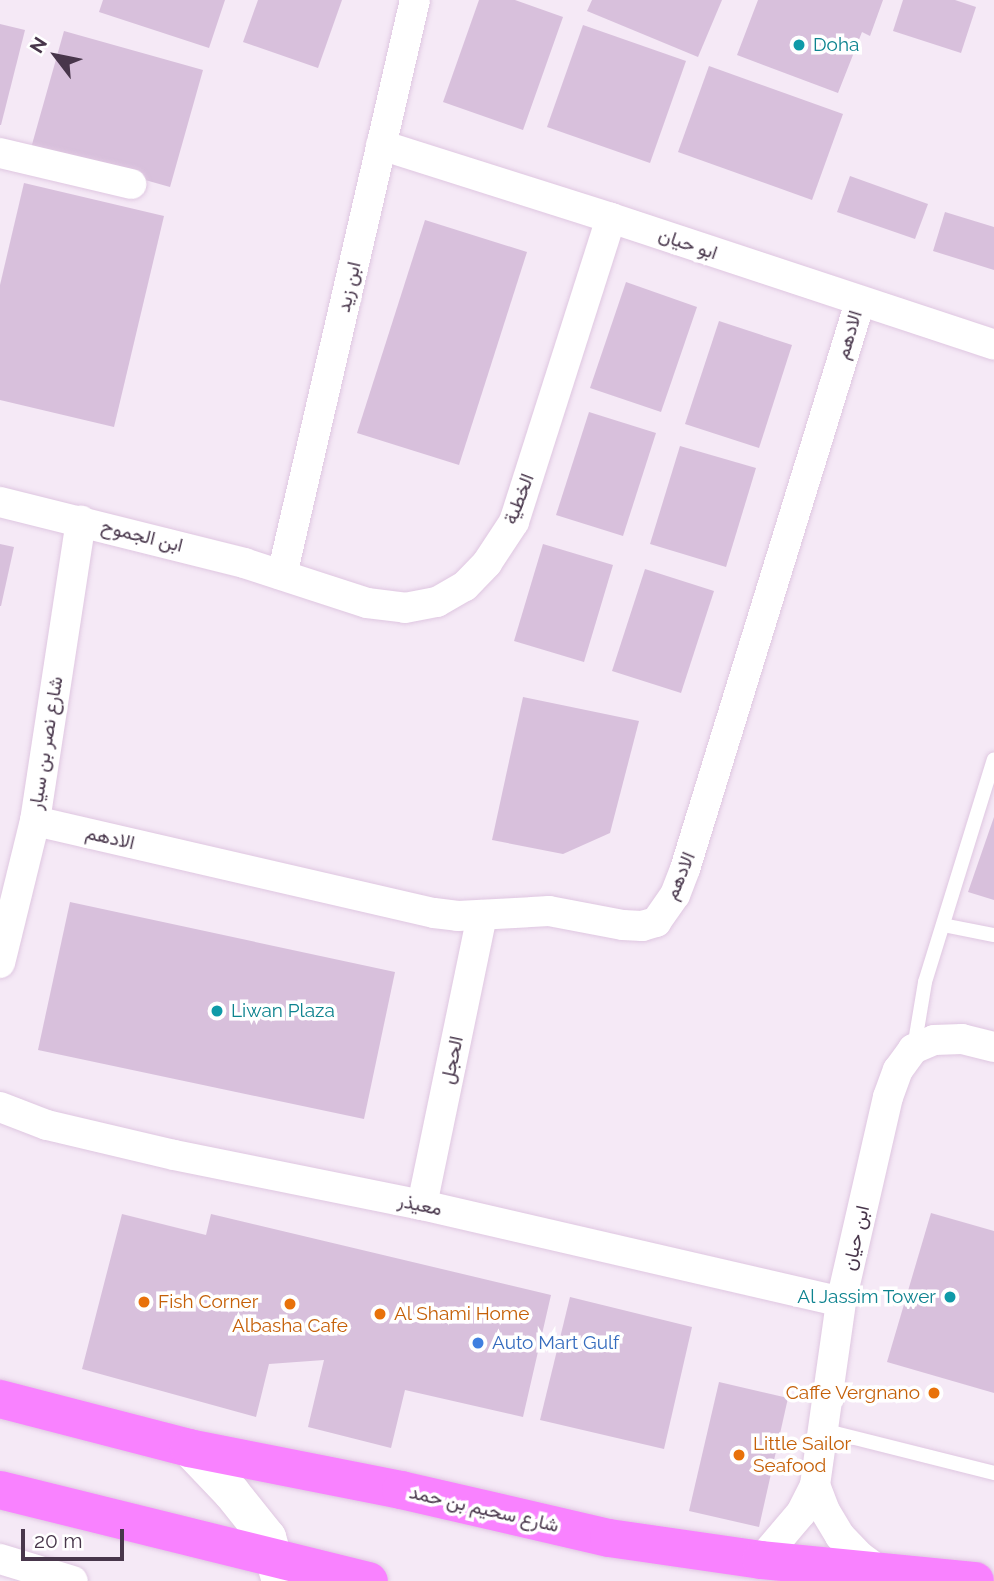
<!DOCTYPE html>
<meta charset="utf-8">
<style>
body{margin:0}
#map{position:relative;width:994px;height:1581px;overflow:hidden;background:#f5e9f6;font-family:Raleway,Vazirmatn,sans-serif}
div>[style]{position:absolute}
.building>*{inset:0;background:#d8c0dc}
.roads{filter:drop-shadow(0 0 2px #dfc7e1) drop-shadow(0 0 2px #dfc7e1)}
.service>*{height:14px;margin:-7px;padding:0 7px;transform-origin:7px;border-radius:7px;background:#fff}
.minor>*{height:30px;margin:-15px;padding:0 15px;transform-origin:15px;border-radius:15px;background:#fff}
.tertiary>*{height:37px;margin:-18.5px;padding:0 18.5px;transform-origin:18.5px;border-radius:18.5px;background:#fff}
.trunk>*{height:38px;margin:-19px;padding:0 19px;transform-origin:19px;border-radius:19px;background:#f982ff}
.dots>*{width:19px;height:19px;translate:-50% -50%;box-sizing:border-box;border:4px solid #fff;border-radius:50%}
span{translate:-50% -50%;white-space:nowrap;text-align:center;line-height:1.15;-webkit-text-stroke:7px #fff;paint-order:stroke}
.culture-label{font-size:19px;color:#0d838f}
.left{translate:0 -50%;text-align:left}
.right{translate:-100% -50%;text-align:right}
.street-label{font-size:19px;color:#48364b}
.food-label{font-size:19px;color:#c56008}
.shop-label{font-size:19px;color:#366cbe}
.north{position:absolute;left:21px;top:21px;width:70px;height:70px;-webkit-text-stroke:5px #fff;paint-order:stroke;rotate:302deg;font-size:19px;font-weight:700;line-height:28px;text-align:center;color:#48364b}
.north::after{content:'';display:block;margin:auto;width:24px;height:32px;background:#48364b;clip-path:polygon(50% 0,100% 100%,50% 72%,0 100%)}
.scale{position:absolute;left:21px;top:1529px;width:103px;height:32px;box-sizing:border-box;border:4px solid #48364b;border-top:0;padding-left:9px;font-size:21px;line-height:24px;white-space:nowrap;color:#48364b;-webkit-text-stroke:5px #fff;paint-order:stroke}
</style>
<div id="map">
<div class="building">
<div style="clip-path:polygon(103px 0,225px 0,209px 48px,99px 12px)"></div>
<div style="clip-path:polygon(258px 0,342px 0,318px 68px,243px 42px)"></div>
<div style="clip-path:polygon(479px 0,515px 0,563px 17px,523px 130px,443px 102px)"></div>
<div style="clip-path:polygon(592px 0,722px 0,698px 57px,587px 11px)"></div>
<div style="clip-path:polygon(758px 0,883px 0,870px 36px,862px 32px,838px 93px,737px 55px)"></div>
<div style="clip-path:polygon(903px 0,955px 0,976px 7px,961px 53px,893px 31px)"></div>
<div style="clip-path:polygon(0 24px,25px 30px,1px 125px,0 125px)"></div>
<div style="clip-path:polygon(583px 25px,686px 61px,650px 163px,547px 127px)"></div>
<div style="clip-path:polygon(64px 31px,203px 70px,170px 187px,31px 148px)"></div>
<div style="clip-path:polygon(709px 66px,843px 114px,812px 200px,678px 152px)"></div>
<div style="clip-path:polygon(850px 176px,928px 204px,915px 239px,837px 212px)"></div>
<div style="clip-path:polygon(24px 183px,164px 216px,114px 427px,0 400px,0 285px)"></div>
<div style="clip-path:polygon(945px 212px,994px 227px,994px 270px,933px 251px)"></div>
<div style="clip-path:polygon(425px 220px,527px 252px,459px 465px,357px 433px)"></div>
<div style="clip-path:polygon(626px 282px,697px 307px,661px 412px,590px 388px)"></div>
<div style="clip-path:polygon(719px 321px,792px 345px,759px 448px,685px 424px)"></div>
<div style="clip-path:polygon(589px 412px,656px 433px,623px 536px,556px 515px)"></div>
<div style="clip-path:polygon(680px 446px,756px 468px,726px 567px,650px 544px)"></div>
<div style="clip-path:polygon(0 544px,14px 547px,1px 606px,0 606px)"></div>
<div style="clip-path:polygon(543px 544px,613px 565px,584px 662px,514px 641px)"></div>
<div style="clip-path:polygon(645px 569px,714px 591px,681px 693px,612px 671px)"></div>
<div style="clip-path:polygon(523px 697px,639px 721px,610px 833px,563px 854px,492px 840px)"></div>
<div style="clip-path:polygon(994px 817px,994px 900px,968px 892px)"></div>
<div style="clip-path:polygon(70px 902px,395px 972px,364px 1119px,38px 1050px)"></div>
<div style="clip-path:polygon(931px 1213px,994px 1231px,994px 1393px,887px 1362px)"></div>
<div style="clip-path:polygon(122px 1214px,206px 1235px,211px 1214px,551px 1295px,523px 1417px,405px 1390px,391px 1448px,308px 1427px,324px 1360px,269px 1364px,256px 1417px,82px 1369px)"></div>
<div style="clip-path:polygon(570px 1297px,692px 1327px,664px 1449px,540px 1420px)"></div>
<div style="clip-path:polygon(719px 1382px,788px 1398px,759px 1527px,689px 1511px)"></div>
</div>
<div class="roads">
<div class="service">
<div style="left:943px;top:925px;width:52px;rotate:11.1deg"></div>
<div style="left:914px;top:1048px;width:67px;rotate:-80.5deg"></div>
<div style="left:925px;top:982px;width:233px;rotate:-72.8deg"></div>
<div style="left:823px;top:1430px;width:176px;rotate:14.1deg"></div>
</div>
<div class="minor">
<div style="left:381px;top:145px;width:241px;rotate:17.6deg"></div>
<div style="left:611px;top:218px;width:404px;rotate:18.3deg"></div>
<div style="left:0;top:153px;width:135px;rotate:13.3deg"></div>
<div style="left:0;top:502px;width:252px;rotate:14deg"></div>
<div style="left:244px;top:563px;width:129px;rotate:18deg"></div>
<div style="left:367px;top:603px;width:38px;rotate:7deg"></div>
<div style="left:405px;top:608px;width:33px;rotate:-11deg"></div>
<div style="left:437px;top:602px;width:32px;rotate:-30deg"></div>
<div style="left:465px;top:586px;width:32px;rotate:-46deg"></div>
<div style="left:487px;top:563px;width:49px;rotate:-56.6deg"></div>
<div style="left:514px;top:522px;width:319px;rotate:-72.3deg"></div>
<div style="left:282px;top:575px;width:590px;rotate:-76.98deg"></div>
<div style="left:35px;top:821px;width:409px;rotate:13deg"></div>
<div style="left:434px;top:913px;width:24px;rotate:7deg"></div>
<div style="left:458px;top:916px;width:91px;rotate:-3.1deg"></div>
<div style="left:549px;top:911px;width:75px;rotate:10.7deg"></div>
<div style="left:623px;top:925px;width:19px;rotate:3deg"></div>
<div style="left:642px;top:926px;width:15px;rotate:-16deg"></div>
<div style="left:656px;top:922px;width:33px;rotate:-55deg"></div>
<div style="left:675px;top:895px;width:28px;rotate:-69deg"></div>
<div style="left:685px;top:869px;width:593px;rotate:-72.85deg"></div>
<div style="left:0;top:963px;width:146px;rotate:-76.2deg"></div>
<div style="left:35px;top:821px;width:304px;rotate:-81.3deg"></div>
<div style="left:0;top:1107px;width:50px;rotate:21deg"></div>
<div style="left:47px;top:1125px;width:130px;rotate:13.3deg"></div>
<div style="left:174px;top:1155px;width:253px;rotate:11.4deg"></div>
<div style="left:422px;top:1205px;width:430px;rotate:13deg"></div>
<div style="left:422px;top:1205px;width:296px;rotate:-78.3deg"></div>
<div style="left:815px;top:1485px;width:28px;rotate:69deg"></div>
<div style="left:825px;top:1511px;width:29px;rotate:59deg"></div>
<div style="left:840px;top:1536px;width:28px;rotate:46deg"></div>
<div style="left:859px;top:1556px;width:29px;rotate:36deg"></div>
<div style="left:0;top:1559px;width:76px;rotate:16.8deg"></div>
<div style="left:761px;top:1560px;width:62px;rotate:-49.6deg"></div>
<div style="left:801px;top:1513px;width:31px;rotate:-63deg"></div>
<div style="left:815px;top:1485px;width:185px;rotate:-81.9deg"></div>
<div style="left:841px;top:1302px;width:210px;rotate:-77.1deg"></div>
<div style="left:888px;top:1097px;width:29px;rotate:-70deg"></div>
<div style="left:898px;top:1070px;width:26px;rotate:-54deg"></div>
<div style="left:913px;top:1049px;width:23px;rotate:-23deg"></div>
<div style="left:934px;top:1040px;width:28px;rotate:-2deg"></div>
<div style="left:962px;top:1039px;width:33px;rotate:14deg"></div>
</div>
<div class="tertiary">
<div style="left:189px;top:1448px;width:61px;rotate:46.3deg"></div>
<div style="left:231px;top:1492px;width:58px;rotate:51.3deg"></div>
<div style="left:267px;top:1537px;width:46px;rotate:73.5deg"></div>
</div>
<div class="trunk">
<div style="left:0;top:1399px;width:195px;rotate:14.5deg"></div>
<div style="left:189px;top:1448px;width:216px;rotate:11.2deg"></div>
<div style="left:401px;top:1490px;width:213px;rotate:13deg"></div>
<div style="left:609px;top:1538px;width:154px;rotate:8.2deg"></div>
<div style="left:761px;top:1560px;width:215px;rotate:5.6deg"></div>
<div style="left:0;top:1490px;width:380px;rotate:13.9deg"></div>
</div>
</div>
<div class="dots">
<div style="left:799px;top:45px;background:#0f9aa8"></div>
<div style="left:217px;top:1011px;background:#0f9aa8"></div>
<div style="left:950px;top:1297px;background:#0f9aa8"></div>
<div style="left:144px;top:1302px;background:#e8710a"></div>
<div style="left:290px;top:1304px;background:#e8710a"></div>
<div style="left:380px;top:1314px;background:#e8710a"></div>
<div style="left:478px;top:1343px;background:#3f7fe0"></div>
<div style="left:934px;top:1393px;background:#e8710a"></div>
<div style="left:739px;top:1455px;background:#e8710a"></div>
</div>
<div class="culture-label">
<span class="left" style="left:813px;top:45px">Doha</span>
<span class="left" style="left:231px;top:1011px">Liwan Plaza</span>
<span class="right" style="left:936px;top:1297px">Al Jassim Tower</span>
</div>
<div class="street-label">
<span style="left:688px;top:244px;rotate:19deg">ابو حيان</span>
<span style="left:349px;top:287px;rotate:-77deg">ابن زيد</span>
<span style="left:849px;top:335px;rotate:-73deg">الادهم</span>
<span style="left:519px;top:499px;rotate:-69deg">الخطية</span>
<span style="left:142px;top:536px;rotate:14deg">ابن الجموح</span>
<span style="left:46px;top:743px;rotate:-81deg">شارع نصر بن سيار</span>
<span style="left:110px;top:838px;rotate:13deg">الادهم</span>
<span style="left:680px;top:876px;rotate:-67deg">الادهم</span>
<span style="left:452px;top:1060px;rotate:-78deg">الحجل</span>
<span style="left:420px;top:1205px;rotate:12deg">معيذر</span>
<span style="left:856px;top:1238px;rotate:-77deg">ابن حيان</span>
<span style="left:484px;top:1509px;rotate:13deg">شارع سحيم بن حمد</span>
</div>
<div class="food-label">
<span class="left" style="left:158px;top:1302px">Fish Corner</span>
<span class="left" style="left:394px;top:1314px">Al Shami Home</span>
<span style="left:290px;top:1326px">Albasha Cafe</span>
<span class="right" style="left:920px;top:1393px">Caffe Vergnano</span>
<span class="left" style="left:753px;top:1455px">Little Sailor<br>Seafood</span>
</div>
<div class="shop-label">
<span class="left" style="left:492px;top:1343px">Auto Mart Gulf</span>
</div>
<div class="north">N</div>
<div class="scale">20 m</div>
</div>
